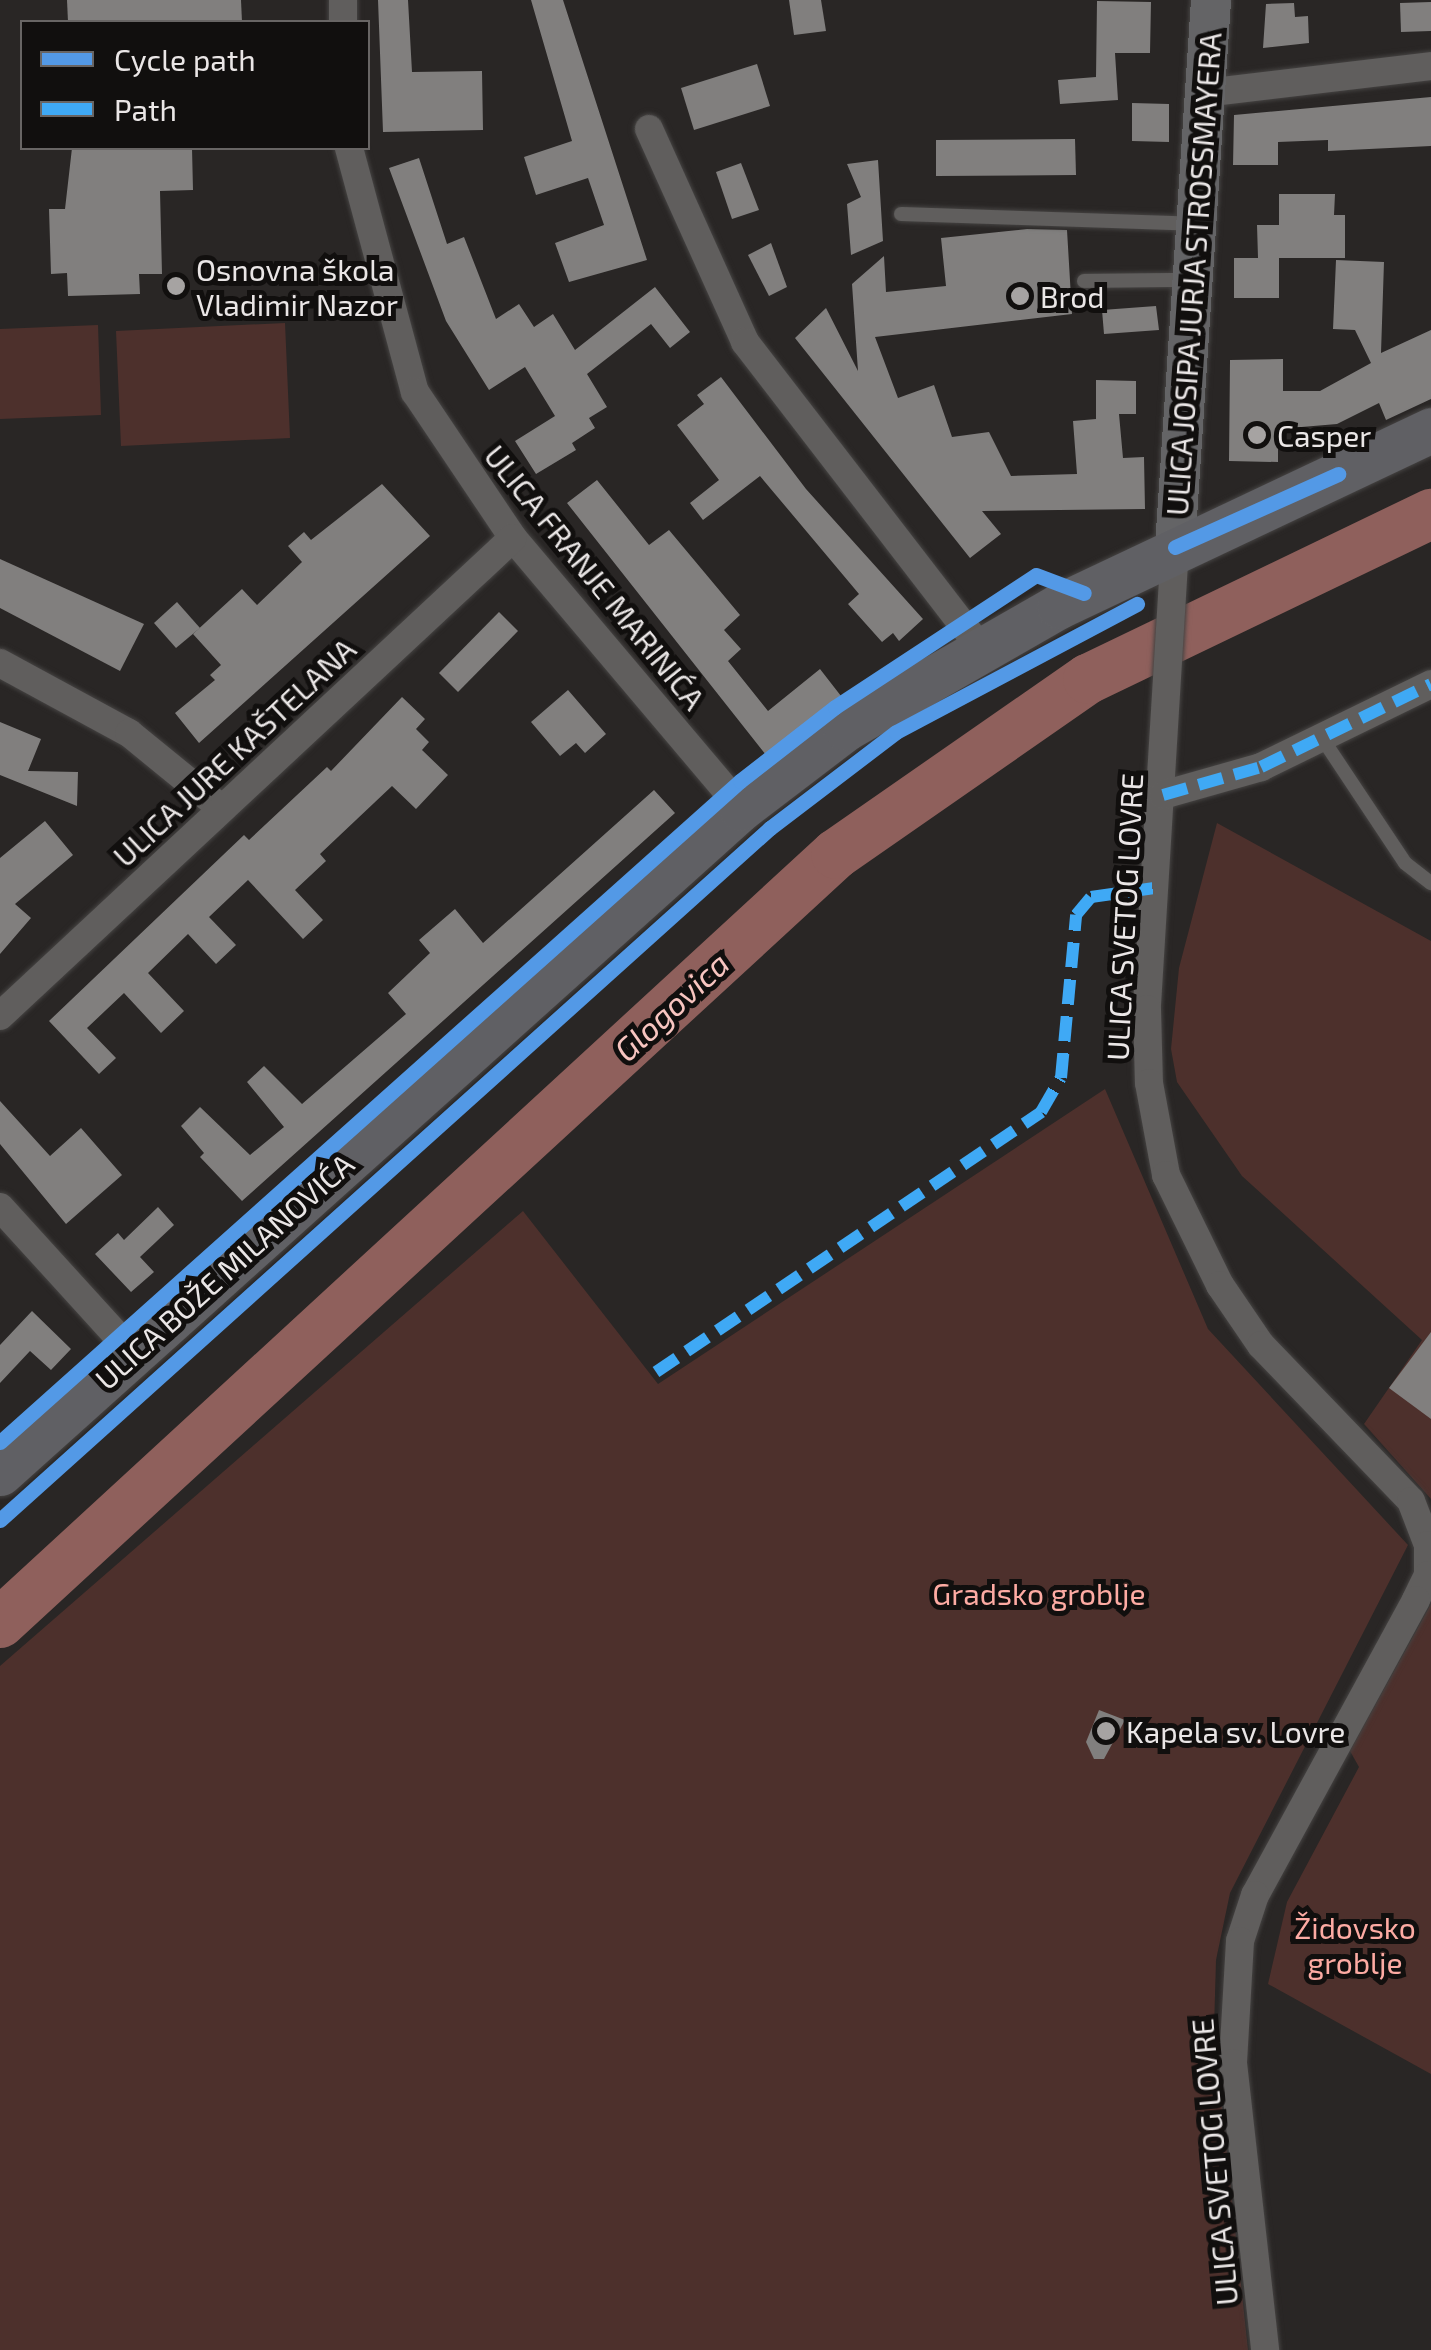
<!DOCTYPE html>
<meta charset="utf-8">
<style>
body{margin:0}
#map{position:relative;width:1431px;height:2350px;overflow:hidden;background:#292625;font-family:"Exo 2",sans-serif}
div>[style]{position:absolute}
.green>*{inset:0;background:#4d302c}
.river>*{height:50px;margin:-25px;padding:0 25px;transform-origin:25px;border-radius:25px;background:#8f605c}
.building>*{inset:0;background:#817f7e}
.roads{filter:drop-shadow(0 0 2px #454342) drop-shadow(0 0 2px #454342)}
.service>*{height:14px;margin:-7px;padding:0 7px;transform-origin:7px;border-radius:7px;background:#605e5d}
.minor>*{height:28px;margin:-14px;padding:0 14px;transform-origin:14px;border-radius:14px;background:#605e5d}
.secondary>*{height:40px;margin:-20px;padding:0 20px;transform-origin:20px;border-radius:20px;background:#646466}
.primary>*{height:45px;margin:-22.5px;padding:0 22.5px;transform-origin:22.5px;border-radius:22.5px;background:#606064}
.quiet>*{height:12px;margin-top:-6px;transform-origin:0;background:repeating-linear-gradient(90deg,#3fa9f5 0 25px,transparent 0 37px)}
.cycleway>*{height:15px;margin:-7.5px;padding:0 7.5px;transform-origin:7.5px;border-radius:7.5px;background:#5399e6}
.dots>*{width:28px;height:28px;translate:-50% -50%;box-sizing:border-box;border:5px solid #110f0e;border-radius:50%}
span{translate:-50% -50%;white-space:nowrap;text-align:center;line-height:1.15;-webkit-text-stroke:10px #110f0e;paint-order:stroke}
.poi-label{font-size:30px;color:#eae6e6}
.left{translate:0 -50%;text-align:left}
.street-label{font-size:30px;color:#eae6e6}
.park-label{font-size:30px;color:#fdaba3}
.water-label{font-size:32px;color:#f8c5c0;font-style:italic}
.legend{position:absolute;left:20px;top:20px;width:350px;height:130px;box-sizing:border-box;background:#110f0e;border:2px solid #686564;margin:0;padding:12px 18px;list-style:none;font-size:30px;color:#eae6e6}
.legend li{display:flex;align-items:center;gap:20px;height:50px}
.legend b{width:50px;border:2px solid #686564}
</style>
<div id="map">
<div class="green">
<div style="clip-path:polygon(285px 323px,290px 438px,121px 446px,116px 331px)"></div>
<div style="clip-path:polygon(98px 325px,101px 415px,0 419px,0 329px)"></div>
<div style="clip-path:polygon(1217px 823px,1431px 941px,1431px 1499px,1364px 1424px,1422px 1340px,1242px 1176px,1177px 1082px,1171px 1049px,1179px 968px)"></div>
<div style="clip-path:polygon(1105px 1089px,1208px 1329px,1408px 1545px,1230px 1893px,1216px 1960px,1214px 2031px,1248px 2350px,0 2350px,0 1666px,523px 1211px,658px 1384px)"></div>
<div style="clip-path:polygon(1431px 1604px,1431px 2074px,1268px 1984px,1287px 1902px,1359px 1767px,1350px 1751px)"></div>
</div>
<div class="river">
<div style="left:0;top:1623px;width:1136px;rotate:-42.61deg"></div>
<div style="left:836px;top:854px;width:307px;rotate:-34.8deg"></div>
<div style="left:1088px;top:679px;width:381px;rotate:-25.7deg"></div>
</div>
<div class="building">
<div style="clip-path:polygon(67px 0,241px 0,242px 22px,68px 22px)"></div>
<div style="clip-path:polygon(378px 0,408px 0,412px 72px,482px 71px,483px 130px,383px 132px)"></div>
<div style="clip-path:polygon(531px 0,563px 0,647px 260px,569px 282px,555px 243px,604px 225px,588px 178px,536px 195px,524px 157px,572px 141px)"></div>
<div style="clip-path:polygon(789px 0,821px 0,826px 31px,794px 35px)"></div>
<div style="clip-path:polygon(1097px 1px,1151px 2px,1150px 53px,1115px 53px,1118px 100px,1060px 104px,1058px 80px,1096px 77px)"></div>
<div style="clip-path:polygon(1431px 2px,1431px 31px,1401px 32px,1400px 3px)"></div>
<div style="clip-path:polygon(1294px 3px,1295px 17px,1308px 16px,1309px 43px,1263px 48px,1266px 4px)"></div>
<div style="clip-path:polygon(757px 64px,770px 106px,694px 130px,681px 88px)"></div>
<div style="clip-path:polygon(1431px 97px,1431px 146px,1328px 151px,1328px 140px,1278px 142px,1278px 165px,1233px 165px,1234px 115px)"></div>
<div style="clip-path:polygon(1132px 103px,1169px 104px,1169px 142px,1132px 141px)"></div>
<div style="clip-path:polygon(1075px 139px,1076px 175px,936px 176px,936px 140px)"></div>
<div style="clip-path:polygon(72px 148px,192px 148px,193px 190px,160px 191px,162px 274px,139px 274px,140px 294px,68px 296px,67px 273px,51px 274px,49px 209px,65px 209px)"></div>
<div style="clip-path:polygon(419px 158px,447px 244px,464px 237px,496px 319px,519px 304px,534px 327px,553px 314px,575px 350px,655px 287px,690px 332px,670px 348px,651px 324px,587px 374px,607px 407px,589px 418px,595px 428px,572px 443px,576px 450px,536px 474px,515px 441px,555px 416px,525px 367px,489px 390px,446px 321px,389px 168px)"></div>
<div style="clip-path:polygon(878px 160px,883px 241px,851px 255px,847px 204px,861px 197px,847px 164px)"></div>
<div style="clip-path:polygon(741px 163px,759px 210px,732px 219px,716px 172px)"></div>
<div style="clip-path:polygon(1279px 194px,1335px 194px,1334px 215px,1345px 215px,1345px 258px,1279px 258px,1279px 298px,1234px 298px,1234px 258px,1258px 258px,1257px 225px,1279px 225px)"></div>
<div style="clip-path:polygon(1027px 229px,1067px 230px,1072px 314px,875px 337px,898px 398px,934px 385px,952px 437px,989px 432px,1011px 476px,1077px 474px,1073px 421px,1096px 419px,1096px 380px,1136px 381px,1136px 414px,1119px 414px,1123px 458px,1144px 457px,1145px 509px,982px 511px,1001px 534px,970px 558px,795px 338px,826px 308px,858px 371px,852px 284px,884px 256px,886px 292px,946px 286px,941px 238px)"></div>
<div style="clip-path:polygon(771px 243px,787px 287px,769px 296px,748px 255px)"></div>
<div style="clip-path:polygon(1336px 260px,1384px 262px,1381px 353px,1431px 330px,1431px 399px,1386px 420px,1379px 403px,1337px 424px,1278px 429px,1278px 462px,1229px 461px,1230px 360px,1283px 359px,1283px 391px,1320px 391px,1371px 363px,1355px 330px,1333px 329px)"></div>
<div style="clip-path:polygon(1156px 306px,1159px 330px,1104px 334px,1102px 310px)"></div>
<div style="clip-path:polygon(721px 377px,806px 489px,923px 619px,899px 641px,893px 633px,882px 642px,848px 604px,859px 594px,760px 476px,703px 520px,690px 503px,719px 480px,677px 425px,704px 404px,697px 395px)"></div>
<div style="clip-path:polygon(597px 480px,649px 545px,669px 530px,740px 615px,724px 630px,741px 649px,728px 661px,768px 711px,820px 669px,841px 696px,766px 755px,567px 503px)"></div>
<div style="clip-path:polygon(382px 484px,430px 536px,199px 743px,175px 713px,215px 680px,210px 675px,221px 665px,193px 634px,242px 589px,257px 605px,302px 562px,288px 546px,304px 532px,311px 540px)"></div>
<div style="clip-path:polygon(0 559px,144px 624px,120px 671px,0 608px)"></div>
<div style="clip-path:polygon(177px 602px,200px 628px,176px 648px,154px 623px)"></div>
<div style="clip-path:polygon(499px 612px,518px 631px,458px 692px,439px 673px)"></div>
<div style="clip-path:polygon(568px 690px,606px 734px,585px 753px,576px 743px,560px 756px,531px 722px)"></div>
<div style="clip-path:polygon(402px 697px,425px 719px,416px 729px,429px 742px,422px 750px,448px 775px,416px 809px,392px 786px,320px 854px,326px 861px,295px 890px,323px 920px,303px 939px,248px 880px,209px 917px,236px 945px,216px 964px,188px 934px,148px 973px,184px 1011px,161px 1033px,124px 993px,87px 1028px,116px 1058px,99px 1074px,49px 1021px,244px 835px,249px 840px,327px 767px,331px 771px)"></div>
<div style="clip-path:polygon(0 722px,41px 739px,28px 771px,78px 772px,77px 806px,0 775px)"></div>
<div style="clip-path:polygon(654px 790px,675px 813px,242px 1201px,200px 1157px,204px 1153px,181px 1126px,200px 1107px,250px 1155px,284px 1127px,247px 1082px,264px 1066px,302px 1104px,406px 1014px,388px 993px,430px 953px,419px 940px,455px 909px,483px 943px)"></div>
<div style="clip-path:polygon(45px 821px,73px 855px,15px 904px,31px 918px,0 954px,0 858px)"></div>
<div style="clip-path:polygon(0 1101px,50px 1156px,81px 1128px,122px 1175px,66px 1224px,0 1144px)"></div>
<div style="clip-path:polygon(158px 1207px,174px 1225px,140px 1257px,154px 1272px,131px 1292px,95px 1254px,118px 1233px,124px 1240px)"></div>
<div style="clip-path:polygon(32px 1311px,71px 1349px,51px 1370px,30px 1351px,0 1383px,0 1345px)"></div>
<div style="clip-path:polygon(1431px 1332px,1431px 1419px,1389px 1388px)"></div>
<div style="clip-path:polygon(1099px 1710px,1125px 1720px,1104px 1759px,1094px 1759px,1086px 1742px)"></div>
</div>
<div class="roads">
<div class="service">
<div style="left:901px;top:214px;width:294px;rotate:1.9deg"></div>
<div style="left:1084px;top:281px;width:104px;rotate:-0.6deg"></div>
<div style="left:1322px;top:738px;width:150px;rotate:56.4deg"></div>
<div style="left:1405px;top:863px;width:33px;rotate:38deg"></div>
</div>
<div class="minor">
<div style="left:343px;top:0;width:22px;rotate:90deg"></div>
<div style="left:1205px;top:93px;width:228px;rotate:-6.8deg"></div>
<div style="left:649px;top:129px;width:234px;rotate:65.7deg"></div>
<div style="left:745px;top:342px;width:386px;rotate:52.4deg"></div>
<div style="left:349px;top:148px;width:253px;rotate:74.9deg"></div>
<div style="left:415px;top:392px;width:176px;rotate:56.1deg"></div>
<div style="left:513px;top:538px;width:353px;rotate:49.8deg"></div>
<div style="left:1175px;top:547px;width:463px;rotate:93.5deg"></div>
<div style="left:1147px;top:1009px;width:74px;rotate:88.5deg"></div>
<div style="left:1149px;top:1083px;width:94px;rotate:79.5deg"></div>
<div style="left:1166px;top:1175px;width:123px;rotate:63.9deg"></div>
<div style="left:1220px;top:1285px;width:73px;rotate:55.7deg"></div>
<div style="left:1261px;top:1345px;width:216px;rotate:46.1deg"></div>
<div style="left:1411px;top:1501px;width:47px;rotate:68.9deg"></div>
<div style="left:1428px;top:1545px;width:30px;rotate:90deg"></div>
<div style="left:1428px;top:1575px;width:28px;rotate:116deg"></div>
<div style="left:1416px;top:1600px;width:336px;rotate:118.6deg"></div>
<div style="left:1255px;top:1895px;width:48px;rotate:108.1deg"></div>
<div style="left:1240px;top:1941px;width:122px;rotate:93.3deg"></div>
<div style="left:1233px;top:2063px;width:289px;rotate:83.6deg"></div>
<div style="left:0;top:663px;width:147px;rotate:28.5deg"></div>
<div style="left:129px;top:733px;width:119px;rotate:39.2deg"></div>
<div style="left:1163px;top:795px;width:102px;rotate:-15.9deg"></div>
<div style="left:1261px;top:767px;width:189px;rotate:-26deg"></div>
<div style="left:0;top:1016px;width:701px;rotate:-42.98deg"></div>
<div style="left:0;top:1207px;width:197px;rotate:47.7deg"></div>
</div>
<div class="secondary">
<div style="left:1175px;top:547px;width:548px;rotate:-86.23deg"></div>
</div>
<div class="primary">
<div style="left:0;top:1473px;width:996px;rotate:-41.91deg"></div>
<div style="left:741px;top:808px;width:132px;rotate:-37.3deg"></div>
<div style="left:846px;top:728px;width:245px;rotate:-29.8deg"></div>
<div style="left:1059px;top:606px;width:412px;rotate:-25.3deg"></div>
</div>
</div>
<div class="quiet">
<div style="left:1163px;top:795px;width:102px;rotate:-15.9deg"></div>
<div style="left:1261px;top:767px;width:189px;rotate:-26deg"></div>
<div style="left:656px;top:1372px;width:465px;rotate:-34deg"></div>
<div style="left:1041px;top:1112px;width:39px;rotate:-60deg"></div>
<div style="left:1061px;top:1078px;width:164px;rotate:-84.7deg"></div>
<div style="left:1076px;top:915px;width:23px;rotate:-50deg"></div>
<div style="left:1091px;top:897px;width:64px;rotate:-8.1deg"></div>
</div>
<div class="cycleway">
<div style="left:1175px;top:547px;width:179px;rotate:-24.1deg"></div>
<div style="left:0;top:1442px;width:992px;rotate:-41.77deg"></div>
<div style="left:740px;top:781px;width:120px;rotate:-37.9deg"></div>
<div style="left:835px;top:707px;width:240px;rotate:-33.3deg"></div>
<div style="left:1036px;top:575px;width:51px;rotate:20.6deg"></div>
<div style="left:0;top:1520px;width:1035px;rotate:-41.95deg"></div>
<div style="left:770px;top:828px;width:158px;rotate:-37.3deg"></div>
<div style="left:896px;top:732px;width:273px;rotate:-28deg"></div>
</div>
<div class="dots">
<div style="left:176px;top:286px;background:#a6a3a2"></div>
<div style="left:1020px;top:296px;background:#a6a3a2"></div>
<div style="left:1257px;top:435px;background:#a6a3a2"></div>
<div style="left:1106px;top:1731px;background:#a6a3a2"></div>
</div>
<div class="poi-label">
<span class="left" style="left:196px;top:286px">Osnovna škola<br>Vladimir Nazor</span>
<span class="left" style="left:1040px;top:296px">Brod</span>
<span class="left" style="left:1277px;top:435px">Casper</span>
<span class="left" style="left:1126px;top:1731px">Kapela sv. Lovre</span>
</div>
<div class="street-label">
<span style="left:1193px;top:274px;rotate:-86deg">ULICA JOSIPA JURJA STROSSMAYERA</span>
<span style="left:595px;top:577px;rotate:51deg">ULICA FRANJE MARINIĆA</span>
<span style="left:234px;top:752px;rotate:-43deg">ULICA JURE KAŠTELANA</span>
<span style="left:1124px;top:917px;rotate:-87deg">ULICA SVETOG LOVRE</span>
<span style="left:224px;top:1271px;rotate:-42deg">ULICA BOŽE MILANOVIĆA</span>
<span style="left:1214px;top:2162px;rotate:-95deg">ULICA SVETOG LOVRE</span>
</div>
<div class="park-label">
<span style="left:1039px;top:1593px">Gradsko groblje</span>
<span style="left:1355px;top:1944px">Židovsko<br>groblje</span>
</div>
<div class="water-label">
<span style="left:671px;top:1006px;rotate:-43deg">Glogovica</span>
</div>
<ul class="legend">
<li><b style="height:12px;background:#5399e6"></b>Cycle path</li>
<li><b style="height:12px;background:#3fa9f5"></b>Path</li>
</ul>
</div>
